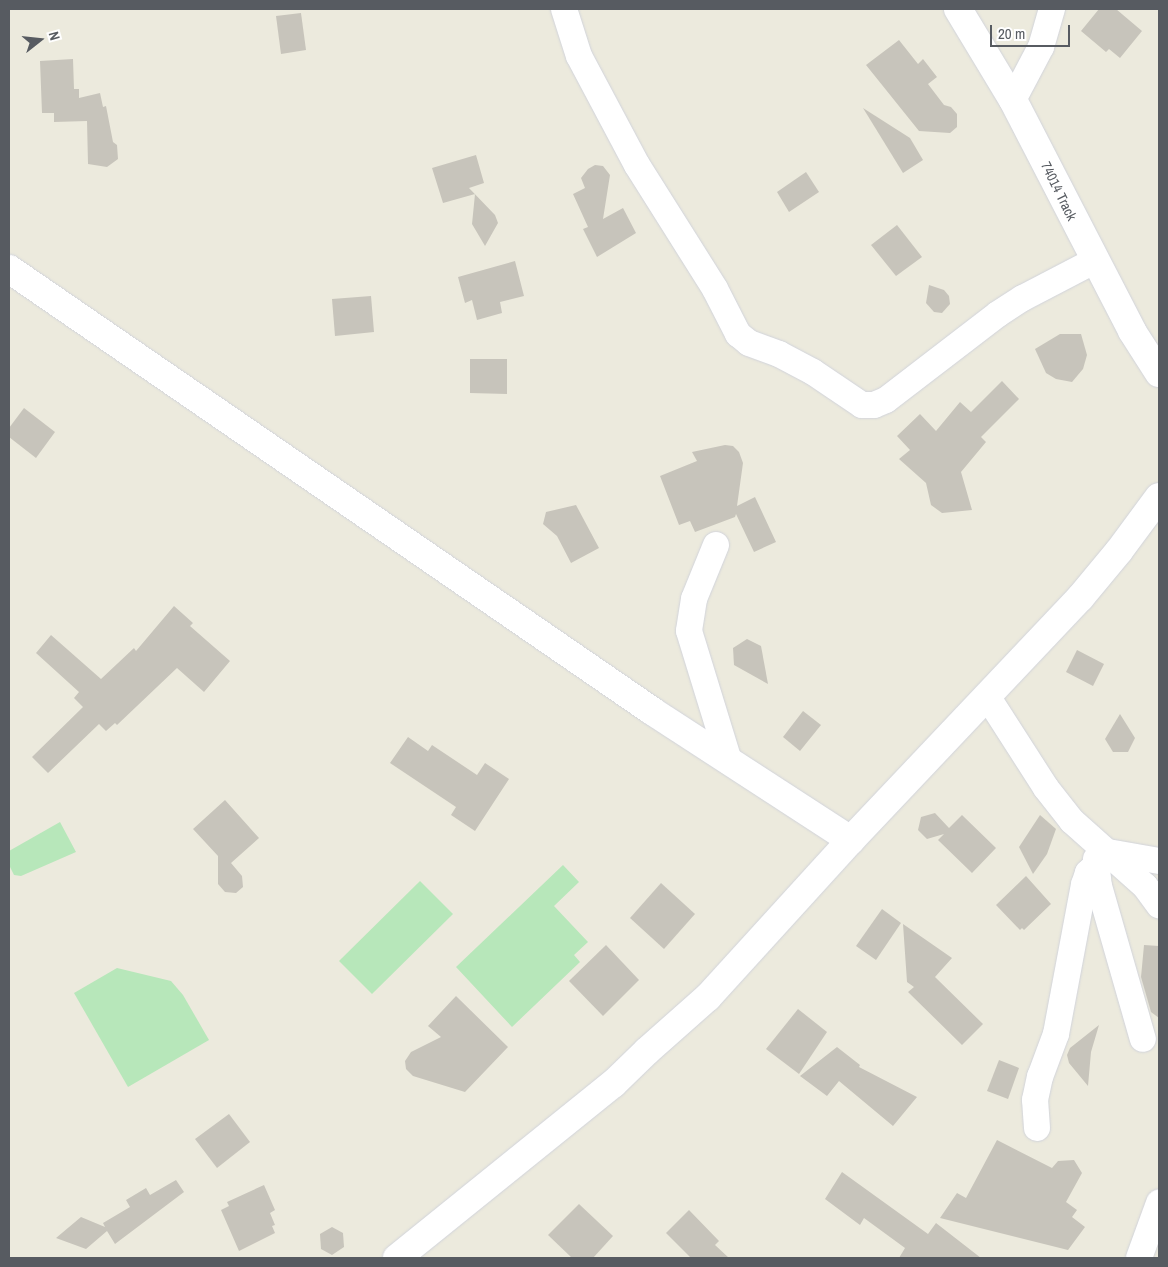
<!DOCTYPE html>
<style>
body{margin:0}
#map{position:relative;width:1168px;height:1267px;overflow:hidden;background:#eceadd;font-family:"Archivo Narrow",sans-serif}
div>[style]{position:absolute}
.green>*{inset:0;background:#b7e7ba}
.building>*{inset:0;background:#c7c4bb}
.roads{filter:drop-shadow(0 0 1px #d1d3da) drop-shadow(0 0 1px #d1d3da)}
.street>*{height:26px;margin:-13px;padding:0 13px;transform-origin:13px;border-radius:13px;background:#fff}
.secondary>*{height:28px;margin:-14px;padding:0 14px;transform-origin:14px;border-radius:14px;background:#fff}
span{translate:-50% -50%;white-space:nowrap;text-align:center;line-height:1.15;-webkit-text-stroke:4.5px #fff;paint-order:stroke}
.street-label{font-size:14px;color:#575b61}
.frame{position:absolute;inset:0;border:10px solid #575b61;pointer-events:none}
.north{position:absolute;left:15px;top:15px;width:50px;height:50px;-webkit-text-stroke:4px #fff;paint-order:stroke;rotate:74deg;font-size:14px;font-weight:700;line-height:20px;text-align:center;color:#575b61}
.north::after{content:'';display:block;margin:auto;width:18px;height:22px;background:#575b61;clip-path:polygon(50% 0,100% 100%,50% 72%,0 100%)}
.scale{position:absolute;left:990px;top:25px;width:80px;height:22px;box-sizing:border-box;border:2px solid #575b61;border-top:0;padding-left:6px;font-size:15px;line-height:18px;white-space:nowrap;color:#575b61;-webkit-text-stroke:4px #fff;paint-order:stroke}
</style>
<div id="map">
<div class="green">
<div style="clip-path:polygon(60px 822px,76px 852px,21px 876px,14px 875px,9px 865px,9px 851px)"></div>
<div style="clip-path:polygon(563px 865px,579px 882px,554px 906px,588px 942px,574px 955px,580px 962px,512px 1027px,456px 967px)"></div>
<div style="clip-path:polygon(420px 881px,453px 914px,372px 994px,339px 961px)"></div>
<div style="clip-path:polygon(117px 968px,171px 981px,183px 995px,209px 1040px,128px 1087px,74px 993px)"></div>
</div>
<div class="building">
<div style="clip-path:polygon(1099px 9px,1116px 9px,1142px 31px,1120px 58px,1109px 49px,1106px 52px,1081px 31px)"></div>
<div style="clip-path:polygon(301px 13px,306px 50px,281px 54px,276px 16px)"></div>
<div style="clip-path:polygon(899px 40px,918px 64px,923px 59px,937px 77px,928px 84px,944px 105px,951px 107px,957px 114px,957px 127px,950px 133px,919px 131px,866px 65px)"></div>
<div style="clip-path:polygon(73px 59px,74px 89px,79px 89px,79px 98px,100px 93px,103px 107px,106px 106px,113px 142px,117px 145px,118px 159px,107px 167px,88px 164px,87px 121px,54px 122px,54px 113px,42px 113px,40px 61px)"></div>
<div style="clip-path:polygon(863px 108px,910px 138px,923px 160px,903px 173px)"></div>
<div style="clip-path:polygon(476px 155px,484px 183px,469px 188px,495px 215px,498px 223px,485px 246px,472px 224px,475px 194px,443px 203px,432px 168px)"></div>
<div style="clip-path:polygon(595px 165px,603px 166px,610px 175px,603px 219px,623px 208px,636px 233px,597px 257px,583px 229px,588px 227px,573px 194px,585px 188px,581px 178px,588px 169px)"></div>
<div style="clip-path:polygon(806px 172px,819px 192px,789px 212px,777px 192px)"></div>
<div style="clip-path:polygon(897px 225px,922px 257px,896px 276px,871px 245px)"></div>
<div style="clip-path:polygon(515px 261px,524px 296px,500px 302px,502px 313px,477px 320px,472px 300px,465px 303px,458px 277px)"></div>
<div style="clip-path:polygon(929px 285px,944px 290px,949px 296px,950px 304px,942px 313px,934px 312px,926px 303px)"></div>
<div style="clip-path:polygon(371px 296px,374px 332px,335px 336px,332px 299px)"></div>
<div style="clip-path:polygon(1060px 334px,1081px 334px,1087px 355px,1083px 369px,1072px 382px,1056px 379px,1046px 373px,1035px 349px)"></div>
<div style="clip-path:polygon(470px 359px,507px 359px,507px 394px,470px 393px)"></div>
<div style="clip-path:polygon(1002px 381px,1019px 399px,981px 437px,986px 442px,961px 472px,972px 510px,942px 513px,931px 505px,926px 483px,899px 459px,910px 450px,897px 436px,920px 414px,936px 431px,960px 402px,971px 412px)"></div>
<div style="clip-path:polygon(24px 408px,55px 432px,36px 458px,9px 437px,9px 428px)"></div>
<div style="clip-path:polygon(725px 445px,733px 446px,739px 452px,743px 463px,737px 506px,755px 497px,776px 542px,754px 552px,736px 514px,735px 517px,695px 532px,690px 521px,679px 525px,660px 476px,697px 461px,692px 452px)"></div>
<div style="clip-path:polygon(576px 505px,599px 548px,571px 563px,557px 536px,543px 524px,546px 512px)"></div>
<div style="clip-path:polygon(174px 606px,193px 623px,190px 626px,230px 661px,204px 692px,177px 668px,117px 725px,115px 723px,106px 731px,99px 724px,48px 773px,32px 757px,83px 707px,74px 698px,79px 692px,36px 653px,51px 635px,101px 679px,134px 648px,136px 651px)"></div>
<div style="clip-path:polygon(747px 639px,761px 646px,768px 684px,734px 665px,733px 648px)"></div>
<div style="clip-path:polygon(1077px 650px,1104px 664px,1093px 686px,1066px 672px)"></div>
<div style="clip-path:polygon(803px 711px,821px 725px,800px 751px,783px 737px)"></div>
<div style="clip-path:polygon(1120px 714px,1135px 738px,1128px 752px,1113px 752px,1105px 739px)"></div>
<div style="clip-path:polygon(408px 737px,428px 751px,432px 745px,477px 775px,485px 763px,509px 779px,475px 831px,451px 815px,456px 807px,390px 763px)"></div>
<div style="clip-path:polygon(225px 800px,259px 838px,231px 863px,242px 876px,243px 887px,236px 893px,225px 892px,218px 884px,218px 856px,193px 829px)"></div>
<div style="clip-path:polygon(935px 813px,949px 828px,962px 815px,996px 848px,972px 873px,938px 840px,944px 834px,927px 839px,918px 830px,921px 817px)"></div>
<div style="clip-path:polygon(1040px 815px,1056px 829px,1047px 854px,1033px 874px,1019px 847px)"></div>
<div style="clip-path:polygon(1026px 876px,1051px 904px,1024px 930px,1022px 928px,1020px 930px,996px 905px)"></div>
<div style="clip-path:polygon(661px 883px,695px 914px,664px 949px,630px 918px)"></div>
<div style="clip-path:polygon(882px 909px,901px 923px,876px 960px,856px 946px)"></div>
<div style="clip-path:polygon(903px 924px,952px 958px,935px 977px,983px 1024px,962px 1045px,908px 992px,914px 987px,907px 982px)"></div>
<div style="clip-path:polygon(606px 945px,639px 980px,603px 1016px,569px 981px)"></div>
<div style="clip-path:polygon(1144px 945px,1159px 946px,1159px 1018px,1151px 1012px,1141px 977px)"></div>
<div style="clip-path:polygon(456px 996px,508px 1047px,465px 1092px,413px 1076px,406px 1069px,405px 1061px,411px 1052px,441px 1037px,428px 1026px)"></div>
<div style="clip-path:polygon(798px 1009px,827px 1032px,799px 1074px,766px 1049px)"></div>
<div style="clip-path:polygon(1099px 1025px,1091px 1052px,1088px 1086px,1069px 1063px,1067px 1055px,1070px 1048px)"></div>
<div style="clip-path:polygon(837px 1047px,860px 1065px,859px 1067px,917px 1097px,893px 1126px,839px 1081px,827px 1096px,800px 1076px)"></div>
<div style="clip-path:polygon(999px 1060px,1019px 1068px,1008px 1099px,987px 1091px)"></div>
<div style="clip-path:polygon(229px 1114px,250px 1142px,217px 1168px,195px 1139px)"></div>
<div style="clip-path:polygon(997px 1140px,1052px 1168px,1058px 1161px,1074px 1160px,1082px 1173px,1066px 1202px,1077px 1210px,1072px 1217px,1085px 1227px,1068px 1250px,940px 1218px,957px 1193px,966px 1198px)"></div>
<div style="clip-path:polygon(842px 1172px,928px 1234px,936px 1223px,981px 1258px,899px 1258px,905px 1248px,864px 1218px,860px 1225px,825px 1199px)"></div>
<div style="clip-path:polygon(176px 1180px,184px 1192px,115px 1244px,107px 1231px,86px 1249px,56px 1238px,81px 1217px,105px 1227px,103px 1223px,130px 1207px,126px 1200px,146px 1188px,150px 1195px)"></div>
<div style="clip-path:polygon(264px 1185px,275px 1210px,270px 1213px,275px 1225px,272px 1226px,275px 1233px,239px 1251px,221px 1210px,229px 1206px,227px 1202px)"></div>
<div style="clip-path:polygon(579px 1204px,613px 1236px,593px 1258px,572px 1258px,548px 1235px)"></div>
<div style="clip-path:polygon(689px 1210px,719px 1241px,715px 1245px,729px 1258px,691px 1258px,666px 1233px)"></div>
<div style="clip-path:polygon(332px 1227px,343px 1233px,344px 1247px,332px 1255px,321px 1249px,320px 1234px)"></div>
</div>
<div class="roads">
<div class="street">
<div style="left:564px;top:9px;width:49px;rotate:72.3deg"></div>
<div style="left:579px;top:56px;width:123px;rotate:62deg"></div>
<div style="left:637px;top:165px;width:146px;rotate:57.8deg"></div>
<div style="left:715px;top:289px;width:51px;rotate:62.9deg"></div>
<div style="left:738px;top:334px;width:14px;rotate:39deg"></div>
<div style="left:749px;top:343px;width:32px;rotate:20deg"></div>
<div style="left:779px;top:354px;width:38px;rotate:28deg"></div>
<div style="left:813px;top:372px;width:59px;rotate:34deg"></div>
<div style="left:862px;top:405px;width:12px"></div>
<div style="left:874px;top:405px;width:13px;rotate:-23deg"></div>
<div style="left:886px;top:400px;width:141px;rotate:-37.5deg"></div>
<div style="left:998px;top:314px;width:30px;rotate:-33deg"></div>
<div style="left:1023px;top:298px;width:80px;rotate:-27.5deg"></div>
<div style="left:1013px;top:100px;width:60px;rotate:-62.2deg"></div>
<div style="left:1041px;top:47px;width:40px;rotate:-74deg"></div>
<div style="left:716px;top:545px;width:58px;rotate:112.2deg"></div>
<div style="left:694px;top:599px;width:32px;rotate:99deg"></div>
<div style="left:689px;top:631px;width:136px;rotate:72.9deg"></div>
<div style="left:987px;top:696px;width:109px;rotate:57.3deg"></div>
<div style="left:1046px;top:788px;width:42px;rotate:51.8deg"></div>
<div style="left:1072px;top:821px;width:98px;rotate:41.7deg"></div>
<div style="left:1145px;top:886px;width:24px;rotate:54deg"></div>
<div style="left:1108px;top:852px;width:52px;rotate:10deg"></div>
<div style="left:1096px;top:859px;width:27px;rotate:84deg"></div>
<div style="left:1099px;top:886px;width:159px;rotate:74deg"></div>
<div style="left:1037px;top:1128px;width:28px;rotate:-94deg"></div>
<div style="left:1035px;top:1100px;width:24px;rotate:-78deg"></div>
<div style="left:1040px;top:1077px;width:46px;rotate:-69.6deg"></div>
<div style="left:1056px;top:1034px;width:152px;rotate:-79.4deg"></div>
<div style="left:1084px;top:885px;width:13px;rotate:-72deg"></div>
<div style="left:1088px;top:873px;width:10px;rotate:-45deg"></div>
<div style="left:1139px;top:1258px;width:59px;rotate:-70deg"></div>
</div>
<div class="secondary">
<div style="left:958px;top:9px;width:106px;rotate:58.9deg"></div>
<div style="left:1013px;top:100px;width:260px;rotate:62.7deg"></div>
<div style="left:1132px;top:331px;width:50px;rotate:57.3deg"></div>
<div style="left:9px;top:269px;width:780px;rotate:34.5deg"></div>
<div style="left:652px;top:711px;width:237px;rotate:33deg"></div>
<div style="left:397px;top:1258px;width:277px;rotate:-38.9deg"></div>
<div style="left:613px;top:1084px;width:47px;rotate:-44.1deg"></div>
<div style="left:647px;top:1051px;width:81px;rotate:-41.5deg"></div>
<div style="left:708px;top:997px;width:212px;rotate:-47.7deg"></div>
<div style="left:851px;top:840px;width:333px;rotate:-46.6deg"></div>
<div style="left:1080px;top:598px;width:61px;rotate:-50.3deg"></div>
<div style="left:1119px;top:551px;width:67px;rotate:-53.5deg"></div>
</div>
</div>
<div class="street-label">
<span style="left:1059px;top:191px;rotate:64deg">74014 Track</span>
</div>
<div class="frame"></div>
<div class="north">N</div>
<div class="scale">20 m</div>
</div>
